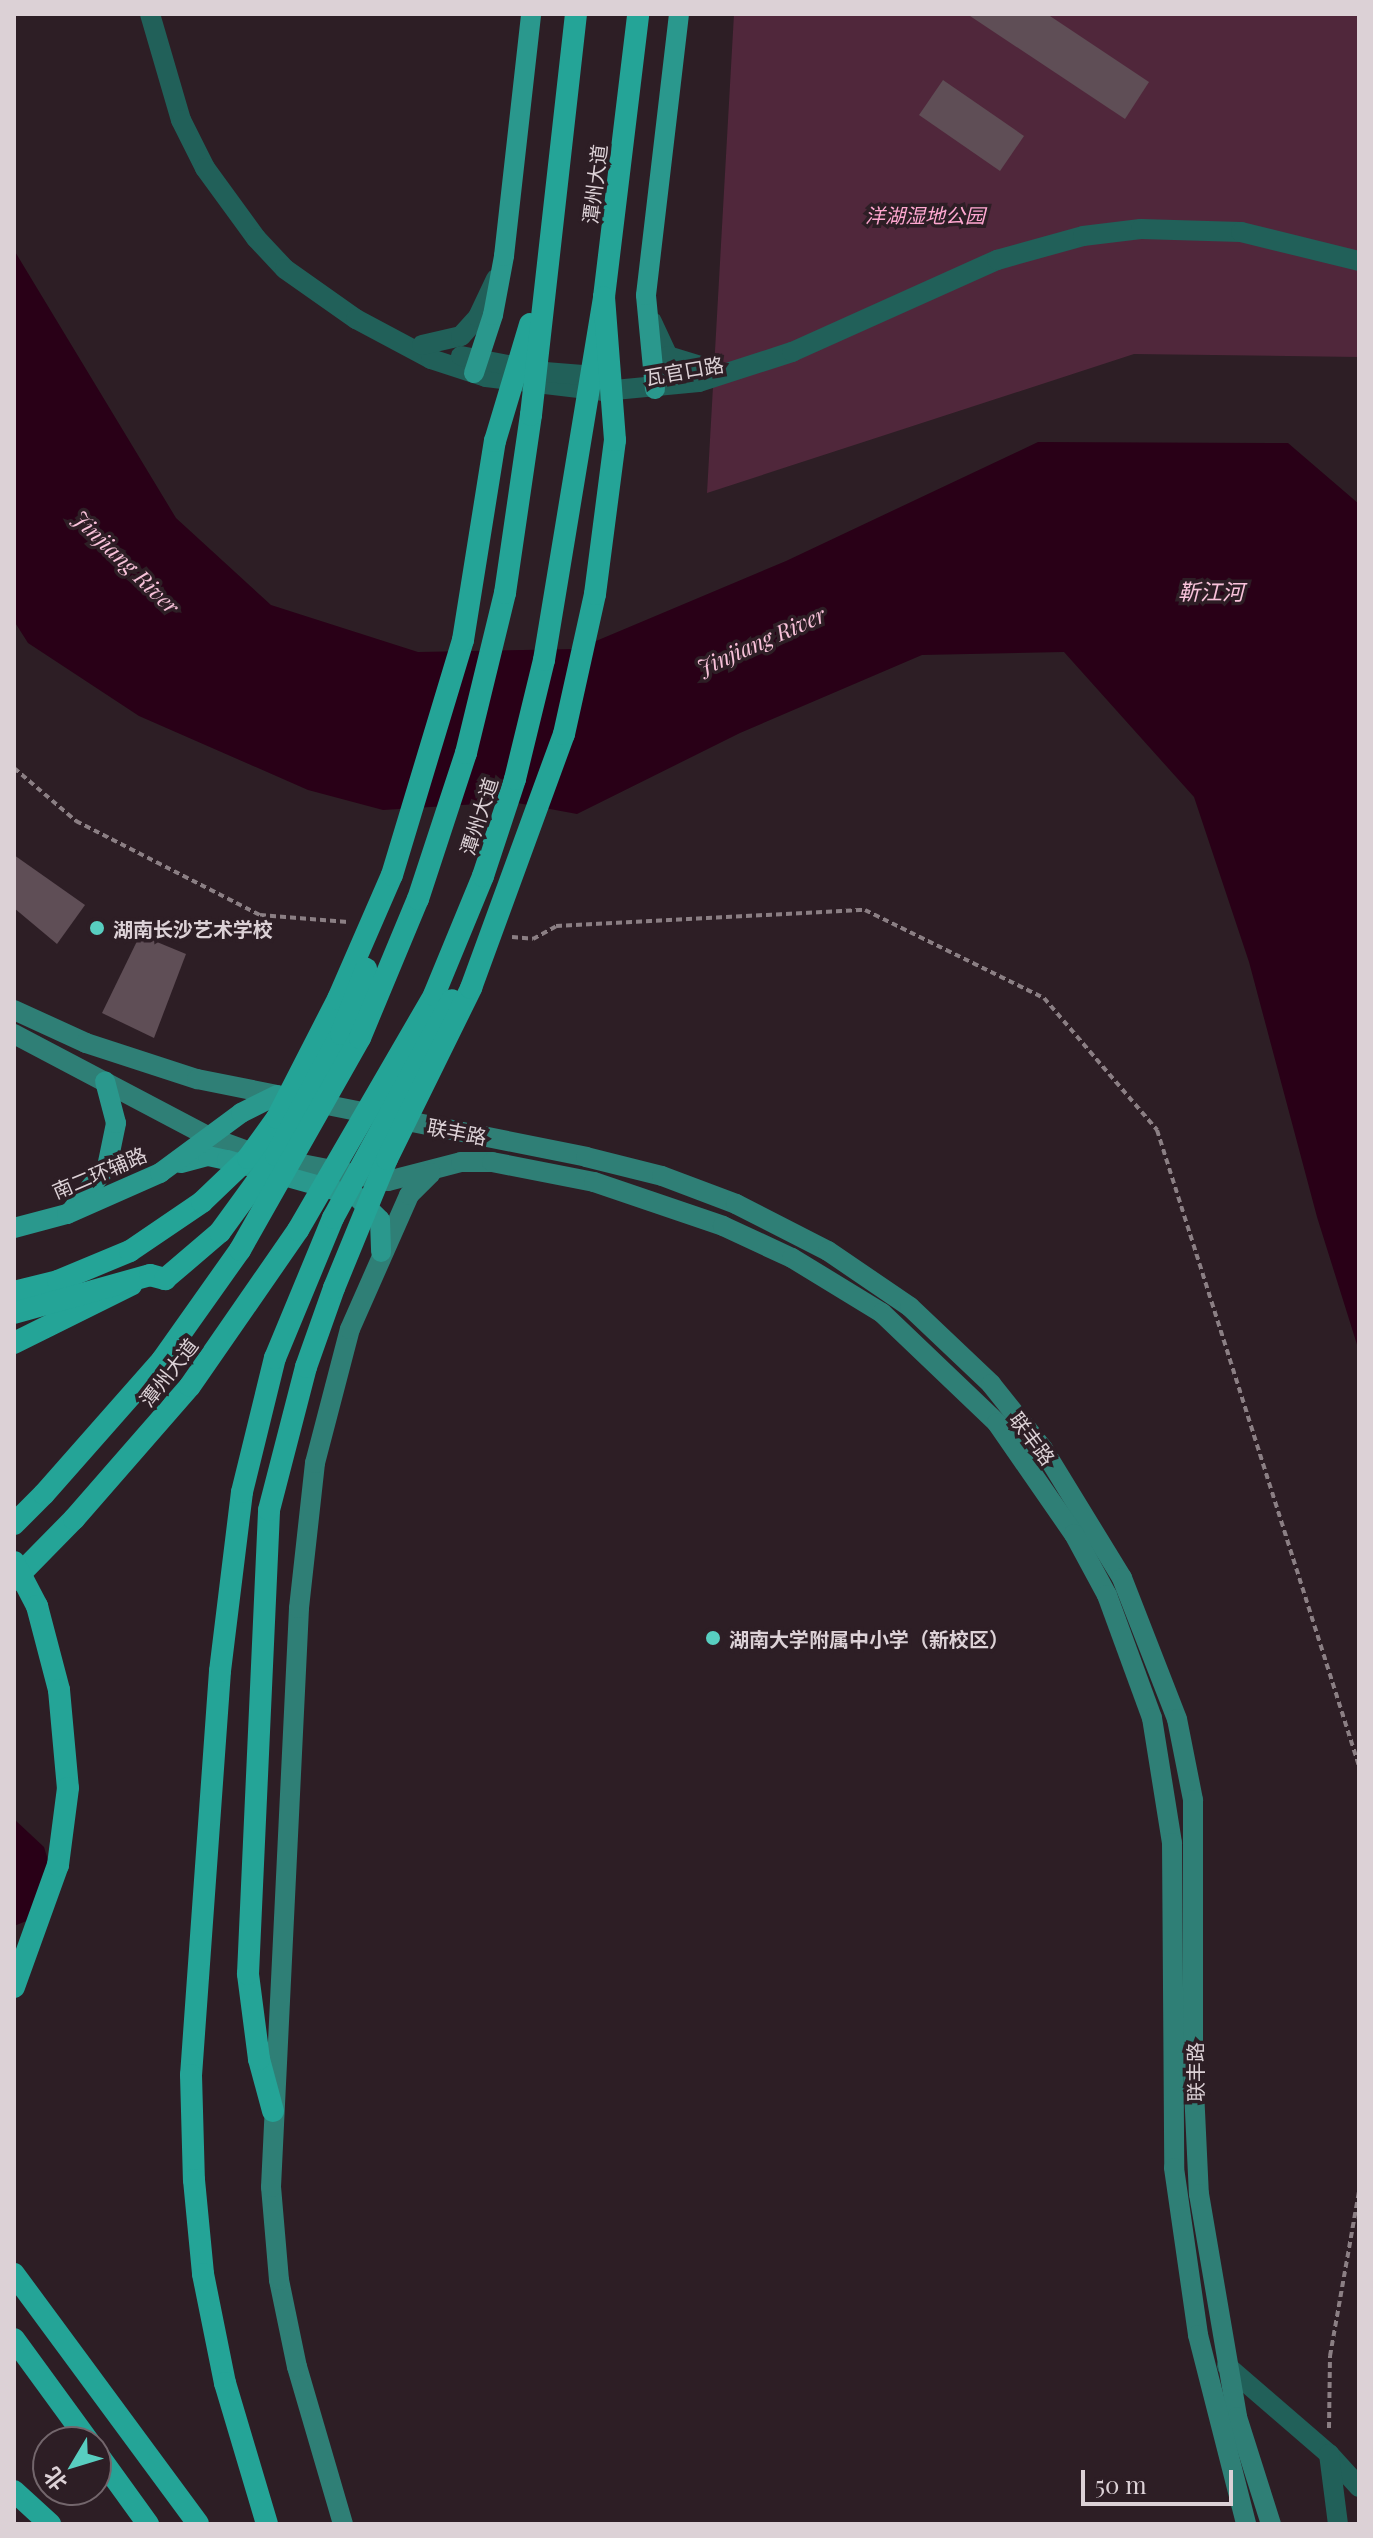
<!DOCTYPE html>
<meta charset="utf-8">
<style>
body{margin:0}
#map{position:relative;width:1373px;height:2538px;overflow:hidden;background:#2d1e25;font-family:"Playfair Display","Noto Sans SC",serif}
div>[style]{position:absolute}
.green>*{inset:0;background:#50273b}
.water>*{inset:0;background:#290017}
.building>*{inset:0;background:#5f4e56}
.path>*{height:4px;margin-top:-2px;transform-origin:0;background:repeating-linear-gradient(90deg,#8b7f84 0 6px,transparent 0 10px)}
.minor>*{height:20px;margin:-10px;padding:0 10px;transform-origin:10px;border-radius:10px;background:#216059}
.tertiary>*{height:20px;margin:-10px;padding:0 10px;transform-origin:10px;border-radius:10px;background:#216059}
.secondary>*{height:20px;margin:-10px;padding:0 10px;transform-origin:10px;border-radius:10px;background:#2f7f76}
.primary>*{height:20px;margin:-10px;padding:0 10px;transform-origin:10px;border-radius:10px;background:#2a988d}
.trunk>*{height:22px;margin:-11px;padding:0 11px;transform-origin:11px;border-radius:11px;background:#24a497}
.trunk-bridge>*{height:22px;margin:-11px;padding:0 11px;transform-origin:11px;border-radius:11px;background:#24a497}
.dots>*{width:22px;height:22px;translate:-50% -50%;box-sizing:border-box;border:4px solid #2d1e25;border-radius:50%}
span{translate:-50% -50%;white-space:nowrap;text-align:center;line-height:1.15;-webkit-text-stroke:7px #2d1e25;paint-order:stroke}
.street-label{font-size:20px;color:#dcd1d6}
.park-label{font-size:20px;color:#fea7d0;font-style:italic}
.poi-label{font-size:20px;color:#dcd1d6;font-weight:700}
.left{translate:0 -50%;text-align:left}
.water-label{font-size:22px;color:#f8c2da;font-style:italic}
.frame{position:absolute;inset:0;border:16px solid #dcd1d6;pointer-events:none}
.north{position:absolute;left:32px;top:2426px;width:80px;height:80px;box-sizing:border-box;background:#2d1e25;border:2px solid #73666c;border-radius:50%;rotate:232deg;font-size:22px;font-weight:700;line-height:32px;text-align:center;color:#dcd1d6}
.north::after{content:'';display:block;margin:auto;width:28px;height:36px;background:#58cec0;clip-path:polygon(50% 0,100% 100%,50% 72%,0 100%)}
.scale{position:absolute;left:1081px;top:2470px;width:152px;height:36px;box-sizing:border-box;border:4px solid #dcd1d6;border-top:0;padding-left:10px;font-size:24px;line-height:28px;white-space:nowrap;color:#dcd1d6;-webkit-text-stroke:6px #2d1e25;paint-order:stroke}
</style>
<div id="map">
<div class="green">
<div style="clip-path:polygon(734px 14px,1359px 14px,1359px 357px,1134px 354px,707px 493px)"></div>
</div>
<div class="water">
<div style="clip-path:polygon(14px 250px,176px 518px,271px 605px,418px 652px,577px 649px,786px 561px,1038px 442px,1288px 443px,1359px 504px,1359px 1351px,1317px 1217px,1249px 962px,1194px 797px,1064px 652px,922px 655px,740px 733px,577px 814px,512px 802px,383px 810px,308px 790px,139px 716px,28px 643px,14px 621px)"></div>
<div style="clip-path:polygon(14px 1819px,44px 1847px,54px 1880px,34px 1918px,14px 1926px)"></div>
</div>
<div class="building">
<div style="clip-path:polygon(967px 14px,1047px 14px,1149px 82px,1125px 119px)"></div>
<div style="clip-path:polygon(943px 80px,1024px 136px,1000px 171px,919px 115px)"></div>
<div style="clip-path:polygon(14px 855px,85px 905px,57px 944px,14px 908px)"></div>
<div style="clip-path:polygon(140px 935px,186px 954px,154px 1038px,102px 1013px)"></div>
</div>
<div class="path">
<div style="left:14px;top:768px;width:82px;rotate:40.5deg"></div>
<div style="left:76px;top:821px;width:207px;rotate:27.1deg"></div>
<div style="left:260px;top:915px;width:88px;rotate:4.5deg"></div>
<div style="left:512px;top:937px;width:21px;rotate:5deg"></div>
<div style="left:533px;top:939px;width:26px;rotate:-29deg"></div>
<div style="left:556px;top:926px;width:309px;rotate:-3deg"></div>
<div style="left:865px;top:910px;width:199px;rotate:26.2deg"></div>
<div style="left:1044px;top:998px;width:174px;rotate:49.4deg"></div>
<div style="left:1157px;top:1130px;width:667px;rotate:72.38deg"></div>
<div style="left:1329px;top:2428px;width:72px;rotate:-89.2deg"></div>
<div style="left:1330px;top:2356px;width:167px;rotate:-80deg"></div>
</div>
<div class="minor">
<div style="left:1227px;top:2366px;width:135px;rotate:40.8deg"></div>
<div style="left:1329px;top:2454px;width:45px;rotate:47.7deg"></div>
<div style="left:1329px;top:2454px;width:71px;rotate:82.7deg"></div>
</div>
<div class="tertiary">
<div style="left:150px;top:14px;width:110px;rotate:73.7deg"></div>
<div style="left:181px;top:120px;width:54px;rotate:63.4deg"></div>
<div style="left:205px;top:168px;width:87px;rotate:53.9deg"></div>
<div style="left:256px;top:238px;width:42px;rotate:46.9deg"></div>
<div style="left:285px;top:269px;width:87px;rotate:35.2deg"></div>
<div style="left:356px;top:319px;width:85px;rotate:28.1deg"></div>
<div style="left:431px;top:359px;width:58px;rotate:18.1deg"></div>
<div style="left:486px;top:377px;width:119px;rotate:6.8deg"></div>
<div style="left:604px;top:391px;width:95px;rotate:-5.4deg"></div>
<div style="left:699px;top:382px;width:98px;rotate:-17.9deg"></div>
<div style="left:792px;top:352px;width:225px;rotate:-24.2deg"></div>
<div style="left:997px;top:260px;width:89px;rotate:-15.6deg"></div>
<div style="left:1083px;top:236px;width:58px;rotate:-6.9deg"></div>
<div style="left:1141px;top:229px;width:100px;rotate:1.7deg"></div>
<div style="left:1241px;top:232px;width:122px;rotate:13.8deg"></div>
<div style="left:652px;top:322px;width:38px;rotate:65deg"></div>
<div style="left:668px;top:356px;width:41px;rotate:17.1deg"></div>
<div style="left:422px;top:345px;width:40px;rotate:-13deg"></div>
<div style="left:461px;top:336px;width:25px;rotate:-48deg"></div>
<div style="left:478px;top:317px;width:42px;rotate:-64.7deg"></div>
<div style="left:461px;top:356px;width:86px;rotate:10.8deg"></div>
<div style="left:545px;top:372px;width:63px;rotate:4.5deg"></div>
</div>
<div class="secondary">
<div style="left:14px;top:1010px;width:79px;rotate:24.6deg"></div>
<div style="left:86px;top:1043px;width:117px;rotate:18deg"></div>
<div style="left:197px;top:1079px;width:397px;rotate:11.3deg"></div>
<div style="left:586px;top:1157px;width:78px;rotate:14deg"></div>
<div style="left:662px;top:1176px;width:79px;rotate:20.7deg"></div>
<div style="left:736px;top:1204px;width:103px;rotate:27.1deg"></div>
<div style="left:828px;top:1251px;width:99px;rotate:34.3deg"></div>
<div style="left:910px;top:1307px;width:112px;rotate:43.5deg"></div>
<div style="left:991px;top:1384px;width:83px;rotate:51.3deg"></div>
<div style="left:1043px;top:1449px;width:151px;rotate:58.5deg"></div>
<div style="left:1122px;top:1578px;width:151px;rotate:68.7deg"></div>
<div style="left:1177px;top:1719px;width:83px;rotate:78.8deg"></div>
<div style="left:1193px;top:1800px;width:269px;rotate:90deg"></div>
<div style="left:1193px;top:2069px;width:125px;rotate:87.3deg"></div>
<div style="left:1199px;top:2194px;width:226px;rotate:80.3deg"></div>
<div style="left:1237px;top:2417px;width:112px;rotate:72.4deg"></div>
<div style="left:14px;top:1034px;width:221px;rotate:27.8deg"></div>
<div style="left:209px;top:1137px;width:55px;rotate:20.1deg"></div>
<div style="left:261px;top:1156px;width:129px;rotate:11.1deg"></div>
<div style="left:388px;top:1181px;width:75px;rotate:-14.6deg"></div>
<div style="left:461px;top:1162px;width:31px"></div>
<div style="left:492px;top:1162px;width:104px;rotate:11.1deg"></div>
<div style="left:594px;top:1182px;width:136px;rotate:18.8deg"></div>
<div style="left:723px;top:1226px;width:76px;rotate:24.9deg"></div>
<div style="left:792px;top:1258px;width:105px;rotate:31.4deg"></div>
<div style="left:882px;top:1313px;width:159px;rotate:43.7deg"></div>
<div style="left:997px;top:1423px;width:135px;rotate:55.3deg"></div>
<div style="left:1074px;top:1534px;width:69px;rotate:61.6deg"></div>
<div style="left:1107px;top:1595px;width:131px;rotate:69.9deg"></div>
<div style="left:1152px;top:1718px;width:127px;rotate:80.9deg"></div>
<div style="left:1172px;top:1843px;width:325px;rotate:89.6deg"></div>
<div style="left:1174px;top:2168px;width:169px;rotate:81.8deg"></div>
<div style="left:1198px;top:2335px;width:195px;rotate:75.7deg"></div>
<div style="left:343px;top:2524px;width:164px;rotate:-106.3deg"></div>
<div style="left:297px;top:2367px;width:89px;rotate:-101.7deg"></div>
<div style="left:279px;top:2280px;width:93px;rotate:-94.9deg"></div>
<div style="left:271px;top:2187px;width:580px;rotate:-87.23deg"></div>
<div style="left:299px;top:1608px;width:146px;rotate:-83.7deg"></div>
<div style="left:315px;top:1463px;width:138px;rotate:-75.4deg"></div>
<div style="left:350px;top:1329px;width:146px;rotate:-66.2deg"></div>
<div style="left:409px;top:1195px;width:31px;rotate:-45deg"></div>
</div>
<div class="primary">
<div style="left:474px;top:373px;width:61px;rotate:-71.9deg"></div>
<div style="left:493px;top:315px;width:60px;rotate:-79.4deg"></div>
<div style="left:504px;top:256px;width:244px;rotate:-83.6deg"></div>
<div style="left:655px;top:389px;width:94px;rotate:-95.5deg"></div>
<div style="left:646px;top:295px;width:283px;rotate:-83.3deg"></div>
<div style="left:181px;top:1163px;width:28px;rotate:-15deg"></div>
<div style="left:208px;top:1156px;width:19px;rotate:12deg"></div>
<div style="left:227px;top:1160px;width:134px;rotate:15.6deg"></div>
<div style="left:356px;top:1196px;width:34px;rotate:45deg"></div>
<div style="left:380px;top:1220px;width:32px;rotate:88deg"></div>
<div style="left:72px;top:1210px;width:55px;rotate:-50.9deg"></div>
<div style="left:107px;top:1167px;width:45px;rotate:-78.4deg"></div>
<div style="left:116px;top:1123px;width:43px;rotate:-104.7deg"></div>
<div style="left:14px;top:1228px;width:55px;rotate:-14.8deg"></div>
<div style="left:67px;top:1214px;width:102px;rotate:-23.8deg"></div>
<div style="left:160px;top:1173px;width:101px;rotate:-36.5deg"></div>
<div style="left:241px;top:1113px;width:40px;rotate:-26.6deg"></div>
</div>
<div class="trunk">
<div style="left:14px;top:1343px;width:131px;rotate:-26.4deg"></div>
<div style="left:14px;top:1524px;width:42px;rotate:-45deg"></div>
<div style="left:14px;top:1580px;width:86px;rotate:-45.5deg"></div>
<div style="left:220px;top:1671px;width:405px;rotate:94.1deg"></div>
<div style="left:191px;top:2075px;width:105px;rotate:88.4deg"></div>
<div style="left:194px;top:2180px;width:94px;rotate:84.5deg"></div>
<div style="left:203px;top:2274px;width:111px;rotate:78.6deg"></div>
<div style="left:225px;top:2383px;width:147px;rotate:73.4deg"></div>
<div style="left:14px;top:1987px;width:130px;rotate:-70.2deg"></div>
<div style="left:14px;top:2274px;width:310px;rotate:53.6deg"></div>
<div style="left:14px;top:2339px;width:127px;rotate:53.9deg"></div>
<div style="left:96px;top:2452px;width:89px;rotate:54.2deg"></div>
<div style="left:14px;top:2491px;width:49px;rotate:42.5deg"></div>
</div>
<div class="trunk-bridge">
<div style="left:14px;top:1292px;width:45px;rotate:-14deg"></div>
<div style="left:58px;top:1281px;width:78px;rotate:-22.6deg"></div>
<div style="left:130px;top:1251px;width:87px;rotate:-34.2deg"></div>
<div style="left:202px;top:1202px;width:64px;rotate:-43.7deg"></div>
<div style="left:248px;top:1158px;width:49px;rotate:-54.1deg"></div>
<div style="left:277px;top:1118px;width:134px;rotate:-62.9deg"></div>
<div style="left:338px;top:999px;width:135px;rotate:-66.5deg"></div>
<div style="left:392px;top:875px;width:245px;rotate:-73.2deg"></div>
<div style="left:463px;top:640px;width:202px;rotate:-80.9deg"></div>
<div style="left:495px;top:441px;width:122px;rotate:-73.3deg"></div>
<div style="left:14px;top:1313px;width:141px;rotate:-15.6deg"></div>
<div style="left:150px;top:1275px;width:16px;rotate:15deg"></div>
<div style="left:165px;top:1279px;width:72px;rotate:-40.5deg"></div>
<div style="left:220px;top:1232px;width:95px;rotate:-54deg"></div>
<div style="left:276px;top:1155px;width:137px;rotate:-61.8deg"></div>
<div style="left:341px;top:1034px;width:70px;rotate:-69deg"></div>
<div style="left:44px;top:1494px;width:179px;rotate:-48.6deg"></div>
<div style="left:162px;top:1360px;width:135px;rotate:-54.7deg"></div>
<div style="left:240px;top:1250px;width:244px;rotate:-60.5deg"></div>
<div style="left:360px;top:1038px;width:151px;rotate:-67.4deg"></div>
<div style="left:418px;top:899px;width:154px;rotate:-71.8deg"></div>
<div style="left:466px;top:753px;width:165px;rotate:-76.3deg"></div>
<div style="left:505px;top:593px;width:180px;rotate:-81.7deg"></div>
<div style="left:531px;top:415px;width:404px;rotate:-83.6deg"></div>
<div style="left:74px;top:1519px;width:176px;rotate:-48.9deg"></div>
<div style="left:190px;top:1386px;width:190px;rotate:-55.3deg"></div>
<div style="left:298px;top:1230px;width:272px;rotate:-59.9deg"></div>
<div style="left:434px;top:995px;width:129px;rotate:-67.6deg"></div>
<div style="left:483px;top:876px;width:102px;rotate:-71.7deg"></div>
<div style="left:515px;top:779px;width:122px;rotate:-76.3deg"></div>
<div style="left:544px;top:660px;width:368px;rotate:-80.6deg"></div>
<div style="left:604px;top:297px;width:285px;rotate:-83.1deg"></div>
<div style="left:14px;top:1562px;width:50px;rotate:62.4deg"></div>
<div style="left:37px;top:1606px;width:87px;rotate:75.3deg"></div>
<div style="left:59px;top:1690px;width:98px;rotate:84.8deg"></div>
<div style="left:68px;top:1788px;width:78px;rotate:97.4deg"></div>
<div style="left:220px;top:1671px;width:180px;rotate:-83deg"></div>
<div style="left:242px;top:1492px;width:138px;rotate:-76.2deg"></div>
<div style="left:275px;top:1358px;width:152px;rotate:-67.5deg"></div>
<div style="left:333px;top:1218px;width:248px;rotate:-61.4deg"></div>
<div style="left:273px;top:2111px;width:54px;rotate:-105.1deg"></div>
<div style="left:259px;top:2059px;width:86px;rotate:-97.4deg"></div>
<div style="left:248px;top:1974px;width:464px;rotate:-87.4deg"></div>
<div style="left:269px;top:1510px;width:148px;rotate:-75.5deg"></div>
<div style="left:306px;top:1367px;width:84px;rotate:-70.5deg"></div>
<div style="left:334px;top:1288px;width:139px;rotate:-67.7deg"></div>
<div style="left:387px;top:1159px;width:191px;rotate:-63.8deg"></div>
<div style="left:471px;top:988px;width:270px;rotate:-69.9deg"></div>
<div style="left:564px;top:734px;width:143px;rotate:-77.5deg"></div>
<div style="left:595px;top:594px;width:155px;rotate:-82.6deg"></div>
<div style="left:615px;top:440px;width:143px;rotate:-94.4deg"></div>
</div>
<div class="dots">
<div style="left:97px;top:928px;background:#58cec0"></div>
<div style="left:713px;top:1638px;background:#58cec0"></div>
</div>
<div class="street-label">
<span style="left:594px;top:184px;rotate:-83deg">潭州大道</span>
<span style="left:684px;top:370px;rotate:-10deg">瓦官口路</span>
<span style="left:478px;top:816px;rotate:-72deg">潭州大道</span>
<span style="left:457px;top:1131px;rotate:11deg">联丰路</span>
<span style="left:99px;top:1172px;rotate:-23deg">南二环辅路</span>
<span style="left:168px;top:1372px;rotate:-52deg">潭州大道</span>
<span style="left:1033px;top:1438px;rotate:53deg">联丰路</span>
<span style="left:1194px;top:2072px;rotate:-90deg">联丰路</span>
</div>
<div class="park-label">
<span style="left:925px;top:214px">洋湖湿地公园</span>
</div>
<div class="poi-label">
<span class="left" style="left:113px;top:928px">湖南长沙艺术学校</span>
<span class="left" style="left:729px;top:1638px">湖南大学附属中小学（新校区）</span>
</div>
<div class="water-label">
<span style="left:126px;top:562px;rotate:44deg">Jinjiang River</span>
<span style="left:1211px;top:592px">靳江河</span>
<span style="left:761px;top:641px;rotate:-24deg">Jinjiang River</span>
</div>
<div class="frame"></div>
<div class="north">北</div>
<div class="scale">50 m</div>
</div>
